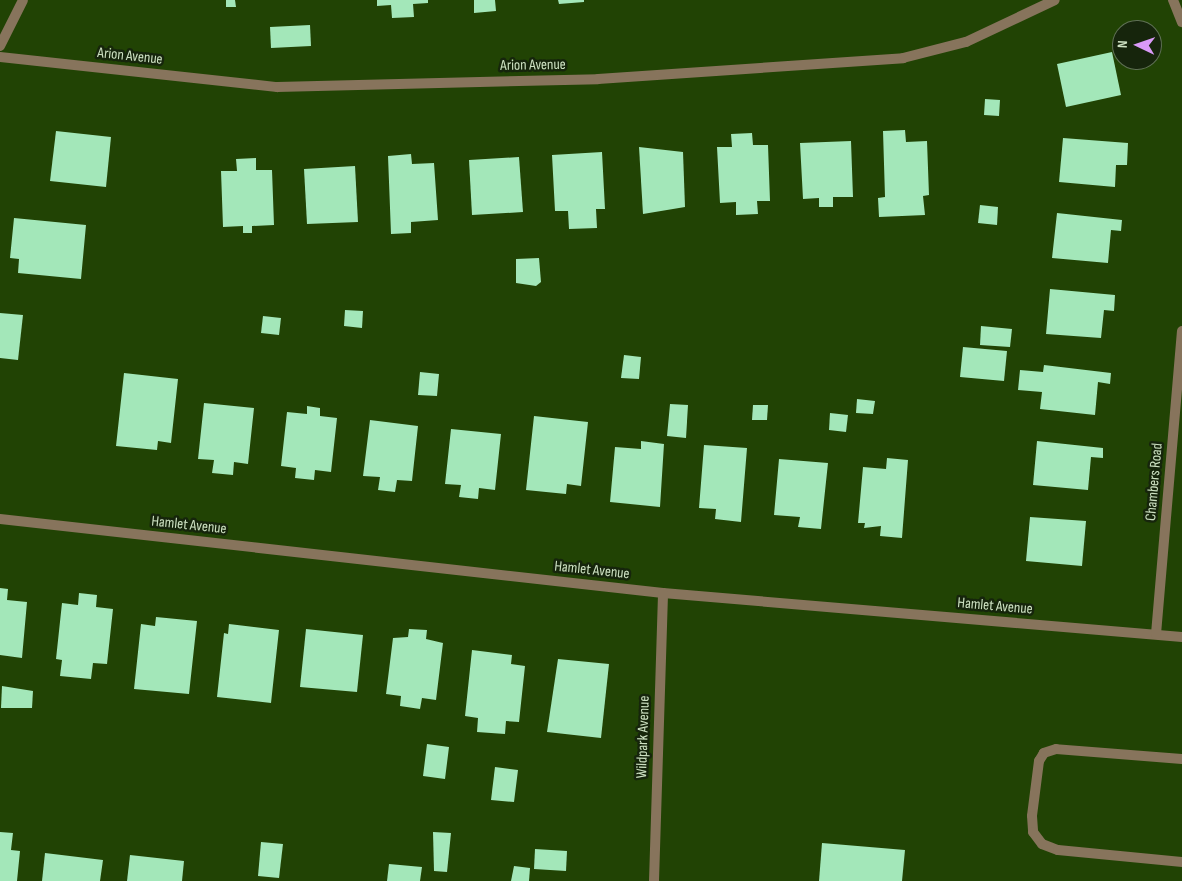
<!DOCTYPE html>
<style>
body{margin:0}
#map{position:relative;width:1182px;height:881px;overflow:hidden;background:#214304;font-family:"Sofia Sans Condensed",sans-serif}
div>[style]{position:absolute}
.building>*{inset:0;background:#a3e7b9}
.service>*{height:10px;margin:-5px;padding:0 5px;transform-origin:5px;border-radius:5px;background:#87745c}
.minor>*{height:10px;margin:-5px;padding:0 5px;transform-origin:5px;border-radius:5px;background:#87745c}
.tertiary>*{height:10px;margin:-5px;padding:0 5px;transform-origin:5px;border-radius:5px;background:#87745c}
span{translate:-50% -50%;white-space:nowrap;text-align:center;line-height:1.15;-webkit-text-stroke:5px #16250c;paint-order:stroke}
.street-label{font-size:15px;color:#cde1c2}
.north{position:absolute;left:1112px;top:20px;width:50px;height:50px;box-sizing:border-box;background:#16250c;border:1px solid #5f7055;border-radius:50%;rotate:273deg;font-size:14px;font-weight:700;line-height:20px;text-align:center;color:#cde1c2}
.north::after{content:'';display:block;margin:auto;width:18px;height:22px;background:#d99af7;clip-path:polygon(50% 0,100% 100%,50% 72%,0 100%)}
</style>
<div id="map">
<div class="building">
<div style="clip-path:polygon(226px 0,235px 0,236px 7px,226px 7px)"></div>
<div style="clip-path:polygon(377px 0,428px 0,428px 3px,413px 4px,414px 17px,392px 18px,391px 5px,377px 6px)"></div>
<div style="clip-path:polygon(474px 0,495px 0,496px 11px,474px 13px)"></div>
<div style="clip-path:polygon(558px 0,584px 0,584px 2px,559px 4px)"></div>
<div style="clip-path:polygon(310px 25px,311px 46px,271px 48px,270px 27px)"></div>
<div style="clip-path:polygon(1112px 52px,1121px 95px,1066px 107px,1057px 64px)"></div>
<div style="clip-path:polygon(985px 99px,1000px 100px,999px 116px,984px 115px)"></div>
<div style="clip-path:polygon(905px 130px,906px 142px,927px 141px,929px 195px,923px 196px,925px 215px,879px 217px,878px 198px,885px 197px,883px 131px)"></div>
<div style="clip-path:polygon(56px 131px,111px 137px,106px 187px,50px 181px)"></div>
<div style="clip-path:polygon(752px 133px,753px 145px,768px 145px,770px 201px,757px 201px,758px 214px,736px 215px,736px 202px,720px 203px,717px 147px,732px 147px,731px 134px)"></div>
<div style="clip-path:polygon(1063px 138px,1128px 143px,1127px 165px,1116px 165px,1115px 187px,1059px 182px)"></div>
<div style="clip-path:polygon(851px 141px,853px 197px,833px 197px,833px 207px,819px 207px,819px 198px,803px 199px,800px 143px)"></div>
<div style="clip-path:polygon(639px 147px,683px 152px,685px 207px,643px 214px)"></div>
<div style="clip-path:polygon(602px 152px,605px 209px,596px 209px,597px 228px,569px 229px,568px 211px,555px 211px,552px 155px)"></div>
<div style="clip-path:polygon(411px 154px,412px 164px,434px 163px,438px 220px,411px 222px,411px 233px,391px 234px,388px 156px)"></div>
<div style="clip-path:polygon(519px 157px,523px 212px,472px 215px,469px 160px)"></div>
<div style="clip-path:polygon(256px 158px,256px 170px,272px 170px,274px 225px,252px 226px,252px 233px,243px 233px,243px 226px,223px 227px,221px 171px,237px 171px,236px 159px)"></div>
<div style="clip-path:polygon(355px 166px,358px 222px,307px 224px,304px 169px)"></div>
<div style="clip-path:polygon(980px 205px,998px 207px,997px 225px,978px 223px)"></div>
<div style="clip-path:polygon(1057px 213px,1122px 220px,1121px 231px,1111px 230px,1108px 263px,1052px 258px)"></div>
<div style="clip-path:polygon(14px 218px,86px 225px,81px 279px,18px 273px,19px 259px,10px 258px)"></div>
<div style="clip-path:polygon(539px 258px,541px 282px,536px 286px,516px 283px,516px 259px)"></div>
<div style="clip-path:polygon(1050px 289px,1115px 295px,1114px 311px,1104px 310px,1101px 338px,1046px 334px)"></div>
<div style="clip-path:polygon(345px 310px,363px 311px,362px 328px,344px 326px)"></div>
<div style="clip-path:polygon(0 313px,23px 315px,18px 360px,0 358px)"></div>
<div style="clip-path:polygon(263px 316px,281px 318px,279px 335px,261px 333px)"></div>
<div style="clip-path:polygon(981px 326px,1012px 329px,1010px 347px,980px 345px)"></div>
<div style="clip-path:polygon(963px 347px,1007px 351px,1004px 381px,960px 377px)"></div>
<div style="clip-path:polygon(624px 355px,641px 357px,639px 379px,621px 378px)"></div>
<div style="clip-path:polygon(1044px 365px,1111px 373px,1110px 384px,1098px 382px,1095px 415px,1040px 409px,1042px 392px,1018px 390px,1020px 370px,1043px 372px)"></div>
<div style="clip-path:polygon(420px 372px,439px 374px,437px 396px,418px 395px)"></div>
<div style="clip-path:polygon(124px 373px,178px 379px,171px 443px,158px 441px,157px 450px,116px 446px)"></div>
<div style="clip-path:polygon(857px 399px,875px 401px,873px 414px,856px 413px)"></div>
<div style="clip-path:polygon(204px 403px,254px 408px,248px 464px,234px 462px,233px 475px,212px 473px,214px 460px,198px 459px)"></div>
<div style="clip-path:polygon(670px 404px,688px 405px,686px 438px,667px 436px)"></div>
<div style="clip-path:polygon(753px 405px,768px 405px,767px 420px,752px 420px)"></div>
<div style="clip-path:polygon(307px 406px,320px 408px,320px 416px,337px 418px,331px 472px,315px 470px,314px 480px,295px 478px,296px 468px,281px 466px,287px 412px,307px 414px)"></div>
<div style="clip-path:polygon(830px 413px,848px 415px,846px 432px,829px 430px)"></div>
<div style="clip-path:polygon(534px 416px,588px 422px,581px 486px,567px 484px,566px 494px,526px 490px)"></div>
<div style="clip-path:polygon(370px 420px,418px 426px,412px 481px,397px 480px,395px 492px,378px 490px,380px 477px,363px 476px)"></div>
<div style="clip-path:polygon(451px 429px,501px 434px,495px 490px,479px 488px,478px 499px,459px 497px,461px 485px,445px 484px)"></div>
<div style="clip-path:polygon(641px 441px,664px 444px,660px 507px,610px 502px,615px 447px,641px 449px)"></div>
<div style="clip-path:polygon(1037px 441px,1103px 448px,1103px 458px,1091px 457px,1088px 490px,1033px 485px)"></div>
<div style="clip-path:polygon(704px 445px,747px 448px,741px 522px,715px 519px,716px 509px,699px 508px)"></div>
<div style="clip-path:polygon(887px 458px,908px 460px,902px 538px,880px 536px,881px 526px,864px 528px,865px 523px,858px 523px,863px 467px,886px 469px)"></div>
<div style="clip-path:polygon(779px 459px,828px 463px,821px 529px,798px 527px,800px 517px,774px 515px)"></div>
<div style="clip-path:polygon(1030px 517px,1086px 521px,1082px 566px,1026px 561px)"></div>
<div style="clip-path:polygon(0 588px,8px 589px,7px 600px,27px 602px,22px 658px,0 655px)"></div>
<div style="clip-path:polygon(79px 593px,97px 595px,96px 607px,113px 609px,107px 664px,93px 663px,91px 679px,60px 676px,62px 660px,56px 659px,62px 603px,78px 605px)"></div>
<div style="clip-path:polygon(156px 617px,197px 621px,189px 694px,134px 689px,141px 624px,155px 626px)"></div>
<div style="clip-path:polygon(229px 624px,279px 630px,271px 703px,217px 697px,224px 633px,228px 634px)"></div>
<div style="clip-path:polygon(306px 629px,363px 635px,357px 692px,300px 687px)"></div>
<div style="clip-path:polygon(409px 629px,427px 630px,426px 639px,443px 643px,436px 700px,422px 698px,420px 709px,400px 706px,401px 696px,386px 694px,393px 638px,408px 637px)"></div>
<div style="clip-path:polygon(472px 650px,512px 655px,511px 664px,525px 666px,519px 722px,506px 721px,505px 734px,477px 732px,478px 718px,465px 716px)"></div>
<div style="clip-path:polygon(558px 659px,609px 664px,601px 738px,547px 732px)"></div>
<div style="clip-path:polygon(2px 686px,33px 691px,32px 708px,1px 708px)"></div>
<div style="clip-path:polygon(427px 744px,449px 747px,445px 779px,423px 776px)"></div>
<div style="clip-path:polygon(495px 767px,518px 770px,514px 802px,491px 800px)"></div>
<div style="clip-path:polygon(0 832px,13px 833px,11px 850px,20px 851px,17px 881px,0 881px)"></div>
<div style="clip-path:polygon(433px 832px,451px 833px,447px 872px,434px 871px)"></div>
<div style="clip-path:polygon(261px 842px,283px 844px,279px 878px,258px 876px)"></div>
<div style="clip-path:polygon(822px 843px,905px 850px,902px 881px,819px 881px)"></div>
<div style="clip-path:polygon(535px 849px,567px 851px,566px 871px,534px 869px)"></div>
<div style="clip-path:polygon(45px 853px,103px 860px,100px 881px,42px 881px)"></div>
<div style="clip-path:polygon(130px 855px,184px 861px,182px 881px,127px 881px)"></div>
<div style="clip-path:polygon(389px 864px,422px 867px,420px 881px,387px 881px)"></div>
<div style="clip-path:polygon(514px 866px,530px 868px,529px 881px,511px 881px)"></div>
</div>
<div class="service">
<div style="left:1182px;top:759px;width:126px;rotate:-175.5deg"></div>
<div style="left:1056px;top:749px;width:13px;rotate:162deg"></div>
<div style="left:1044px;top:753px;width:9px;rotate:122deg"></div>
<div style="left:1039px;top:761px;width:55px;rotate:97.3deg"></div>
<div style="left:1032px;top:816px;width:16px;rotate:86deg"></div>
<div style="left:1033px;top:832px;width:15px;rotate:53deg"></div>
<div style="left:1042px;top:844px;width:17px;rotate:21deg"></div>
<div style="left:1058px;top:850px;width:125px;rotate:5.5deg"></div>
</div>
<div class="minor">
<div style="left:1173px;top:0;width:24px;rotate:68deg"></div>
<div style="left:0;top:57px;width:279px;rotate:6.2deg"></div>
<div style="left:277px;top:87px;width:321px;rotate:-1.4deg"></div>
<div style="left:598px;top:79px;width:306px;rotate:-3.9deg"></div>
<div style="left:903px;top:58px;width:65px;rotate:-14.3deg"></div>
<div style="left:966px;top:42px;width:98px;rotate:-25.3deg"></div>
<div style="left:0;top:519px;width:667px;rotate:6.37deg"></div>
<div style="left:663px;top:593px;width:521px;rotate:4.85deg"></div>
<div style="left:1156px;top:634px;width:304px;rotate:-85.1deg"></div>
<div style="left:654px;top:881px;width:288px;rotate:-88.2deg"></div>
</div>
<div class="tertiary">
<div style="left:0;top:46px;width:51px;rotate:-63.4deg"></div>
</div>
<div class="street-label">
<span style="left:130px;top:56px;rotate:6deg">Arion Avenue</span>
<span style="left:533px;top:65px;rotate:-1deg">Arion Avenue</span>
<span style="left:1154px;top:482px;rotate:-85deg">Chambers Road</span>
<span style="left:189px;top:525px;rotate:6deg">Hamlet Avenue</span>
<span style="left:592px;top:570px;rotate:6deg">Hamlet Avenue</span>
<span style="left:995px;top:606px;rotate:5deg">Hamlet Avenue</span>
<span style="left:643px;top:737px;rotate:-88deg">Wildpark Avenue</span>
</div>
<div class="north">N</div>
</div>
